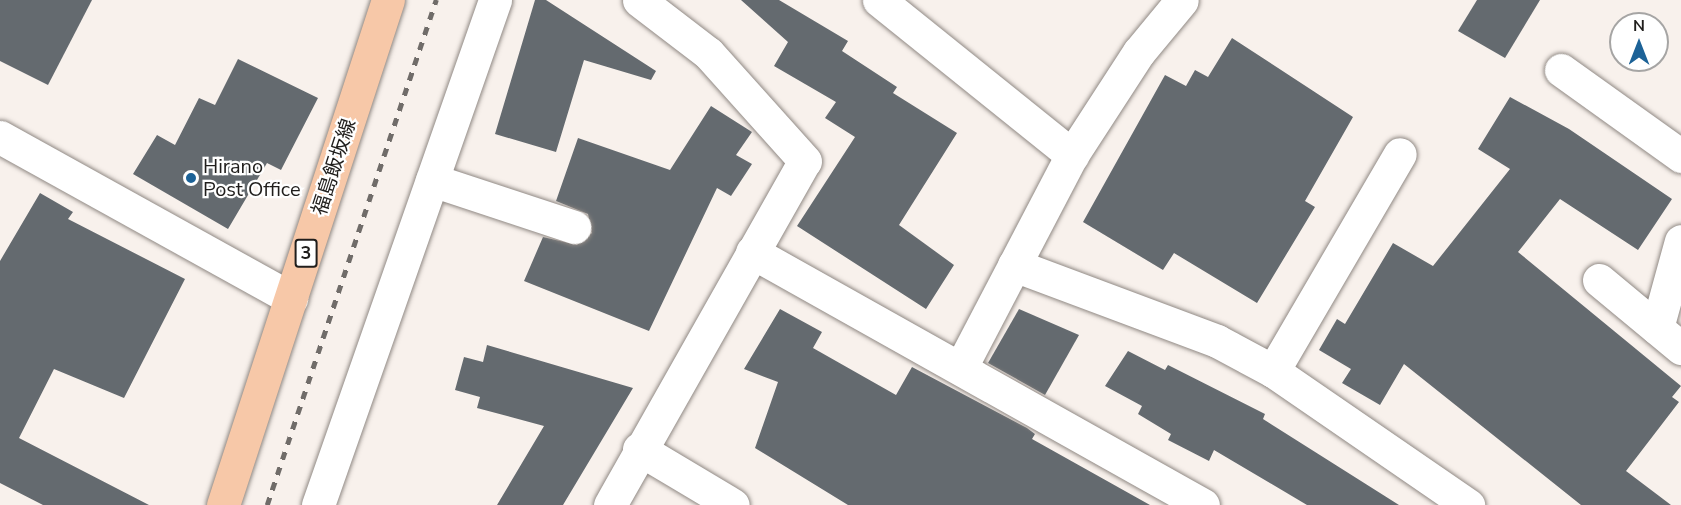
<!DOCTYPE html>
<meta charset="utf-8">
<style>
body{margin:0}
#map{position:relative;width:1681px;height:505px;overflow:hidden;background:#f8f1ec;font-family:"Nunito Sans","Noto Sans JP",sans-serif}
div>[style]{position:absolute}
.building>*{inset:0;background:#646a6f}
.roads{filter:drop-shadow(0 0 2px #908984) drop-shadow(0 0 2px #908984)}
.street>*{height:33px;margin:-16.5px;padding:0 16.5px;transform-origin:16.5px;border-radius:16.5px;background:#fff}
.primary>*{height:33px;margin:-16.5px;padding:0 16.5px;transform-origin:16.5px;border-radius:16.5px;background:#f7c8a8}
.rail>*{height:4.5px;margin-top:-2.25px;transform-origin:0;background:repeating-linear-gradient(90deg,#706c69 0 8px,transparent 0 16px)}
.dots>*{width:16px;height:16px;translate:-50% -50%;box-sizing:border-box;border:3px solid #fff;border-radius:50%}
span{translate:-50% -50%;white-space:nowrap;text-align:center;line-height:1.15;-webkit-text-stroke:4.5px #fff;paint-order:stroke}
.shield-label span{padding:2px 4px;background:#fff;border:2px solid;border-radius:4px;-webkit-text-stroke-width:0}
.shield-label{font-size:18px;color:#201e1c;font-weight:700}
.poi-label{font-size:20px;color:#201e1c}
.left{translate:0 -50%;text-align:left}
.street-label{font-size:20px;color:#201e1c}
.north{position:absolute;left:1609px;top:12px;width:60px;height:60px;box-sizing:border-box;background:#fff;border:2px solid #a6a5a4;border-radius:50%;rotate:0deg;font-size:16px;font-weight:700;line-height:24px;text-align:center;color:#201e1c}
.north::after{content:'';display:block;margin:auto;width:21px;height:27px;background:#1c6297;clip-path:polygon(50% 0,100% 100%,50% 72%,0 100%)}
</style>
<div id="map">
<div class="building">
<div style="clip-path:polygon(0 0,92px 0,48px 85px,0 61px)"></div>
<div style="clip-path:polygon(535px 0,546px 0,656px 71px,651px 80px,584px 60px,556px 152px,495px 134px)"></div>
<div style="clip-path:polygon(741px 0,779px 0,848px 41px,842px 51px,897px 87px,893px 93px,957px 133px,899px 225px,954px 265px,926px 309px,797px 226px,855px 137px,825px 118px,836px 102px,774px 66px,788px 42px)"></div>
<div style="clip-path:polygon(1477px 0,1540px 0,1505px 58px,1458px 31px)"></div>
<div style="clip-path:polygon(1232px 38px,1353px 117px,1305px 201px,1315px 207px,1257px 303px,1174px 253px,1163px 270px,1083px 222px,1165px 75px,1186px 86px,1195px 70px,1208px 77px)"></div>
<div style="clip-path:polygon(238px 59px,318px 98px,281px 170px,267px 163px,228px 229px,133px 174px,157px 135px,175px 145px,199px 98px,215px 105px)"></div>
<div style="clip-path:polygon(1510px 97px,1569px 129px,1672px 199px,1638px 250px,1560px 199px,1518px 252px,1681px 386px,1672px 397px,1679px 402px,1626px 471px,1671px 505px,1581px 505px,1404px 364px,1380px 405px,1342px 383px,1351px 369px,1319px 350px,1337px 319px,1345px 324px,1393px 243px,1433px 266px,1510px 169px,1478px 149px)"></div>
<div style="clip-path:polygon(711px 106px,752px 132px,736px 155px,752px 164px,731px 196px,717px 188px,649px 331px,524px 281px,543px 237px,577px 245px,592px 233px,588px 214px,556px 201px,578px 138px,670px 170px)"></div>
<div style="clip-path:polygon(40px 193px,73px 212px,68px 219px,185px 279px,124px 398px,54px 369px,19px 438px,149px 505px,43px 505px,0 483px,0 261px)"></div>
<div style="clip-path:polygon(780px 309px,822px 332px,813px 348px,896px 395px,912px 367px,1027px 428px,1035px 434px,1032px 439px,1150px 505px,848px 505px,755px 448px,778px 382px,744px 369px)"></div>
<div style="clip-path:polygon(1019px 309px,1079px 335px,1045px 395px,988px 363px)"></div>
<div style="clip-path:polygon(487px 345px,633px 388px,563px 505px,497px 505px,544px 426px,477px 408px,480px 397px,455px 390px,464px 357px,483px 362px)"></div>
<div style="clip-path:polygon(1128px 351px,1165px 370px,1168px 365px,1265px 414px,1263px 419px,1399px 505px,1307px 505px,1214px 450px,1209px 461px,1168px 440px,1171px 434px,1138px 414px,1142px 406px,1105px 386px)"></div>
</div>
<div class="roads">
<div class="street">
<div style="left:879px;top:0;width:248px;rotate:38.8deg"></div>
<div style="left:1561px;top:70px;width:148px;rotate:35.6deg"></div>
<div style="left:0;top:137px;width:333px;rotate:29deg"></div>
<div style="left:432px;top:180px;width:150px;rotate:18.3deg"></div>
<div style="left:752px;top:252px;width:517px;rotate:29.29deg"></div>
<div style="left:1014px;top:265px;width:217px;rotate:20.5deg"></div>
<div style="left:1217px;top:341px;width:64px;rotate:28.2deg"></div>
<div style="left:1273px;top:371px;width:237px;rotate:34.5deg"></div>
<div style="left:1599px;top:280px;width:107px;rotate:39.7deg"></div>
<div style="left:1657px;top:328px;width:90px;rotate:-74.6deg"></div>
<div style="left:961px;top:367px;width:239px;rotate:-62.4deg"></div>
<div style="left:1072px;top:155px;width:123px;rotate:-57deg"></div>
<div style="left:1139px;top:52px;width:67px;rotate:-50.4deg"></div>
<div style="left:1273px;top:371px;width:251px;rotate:-59.7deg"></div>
<div style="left:639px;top:449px;width:109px;rotate:30.8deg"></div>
<div style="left:318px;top:505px;width:535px;rotate:-70.68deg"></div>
<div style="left:610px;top:505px;width:395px;rotate:-60.5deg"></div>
<div style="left:805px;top:161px;width:145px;rotate:-131.9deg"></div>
<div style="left:708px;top:53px;width:87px;rotate:-142.5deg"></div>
</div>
<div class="primary">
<div style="left:223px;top:505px;width:531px;rotate:-71.91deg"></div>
</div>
</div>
<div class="rail">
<div style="left:267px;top:505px;width:533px;rotate:-71.5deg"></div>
</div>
<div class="dots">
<div style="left:191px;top:178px;background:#1c6297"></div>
</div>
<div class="shield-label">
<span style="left:306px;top:253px">3</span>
</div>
<div class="poi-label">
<span class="left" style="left:203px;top:178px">Hirano<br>Post Office</span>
</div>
<div class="street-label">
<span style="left:334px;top:167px;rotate:-72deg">福島飯坂線</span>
</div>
<div class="north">N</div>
</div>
